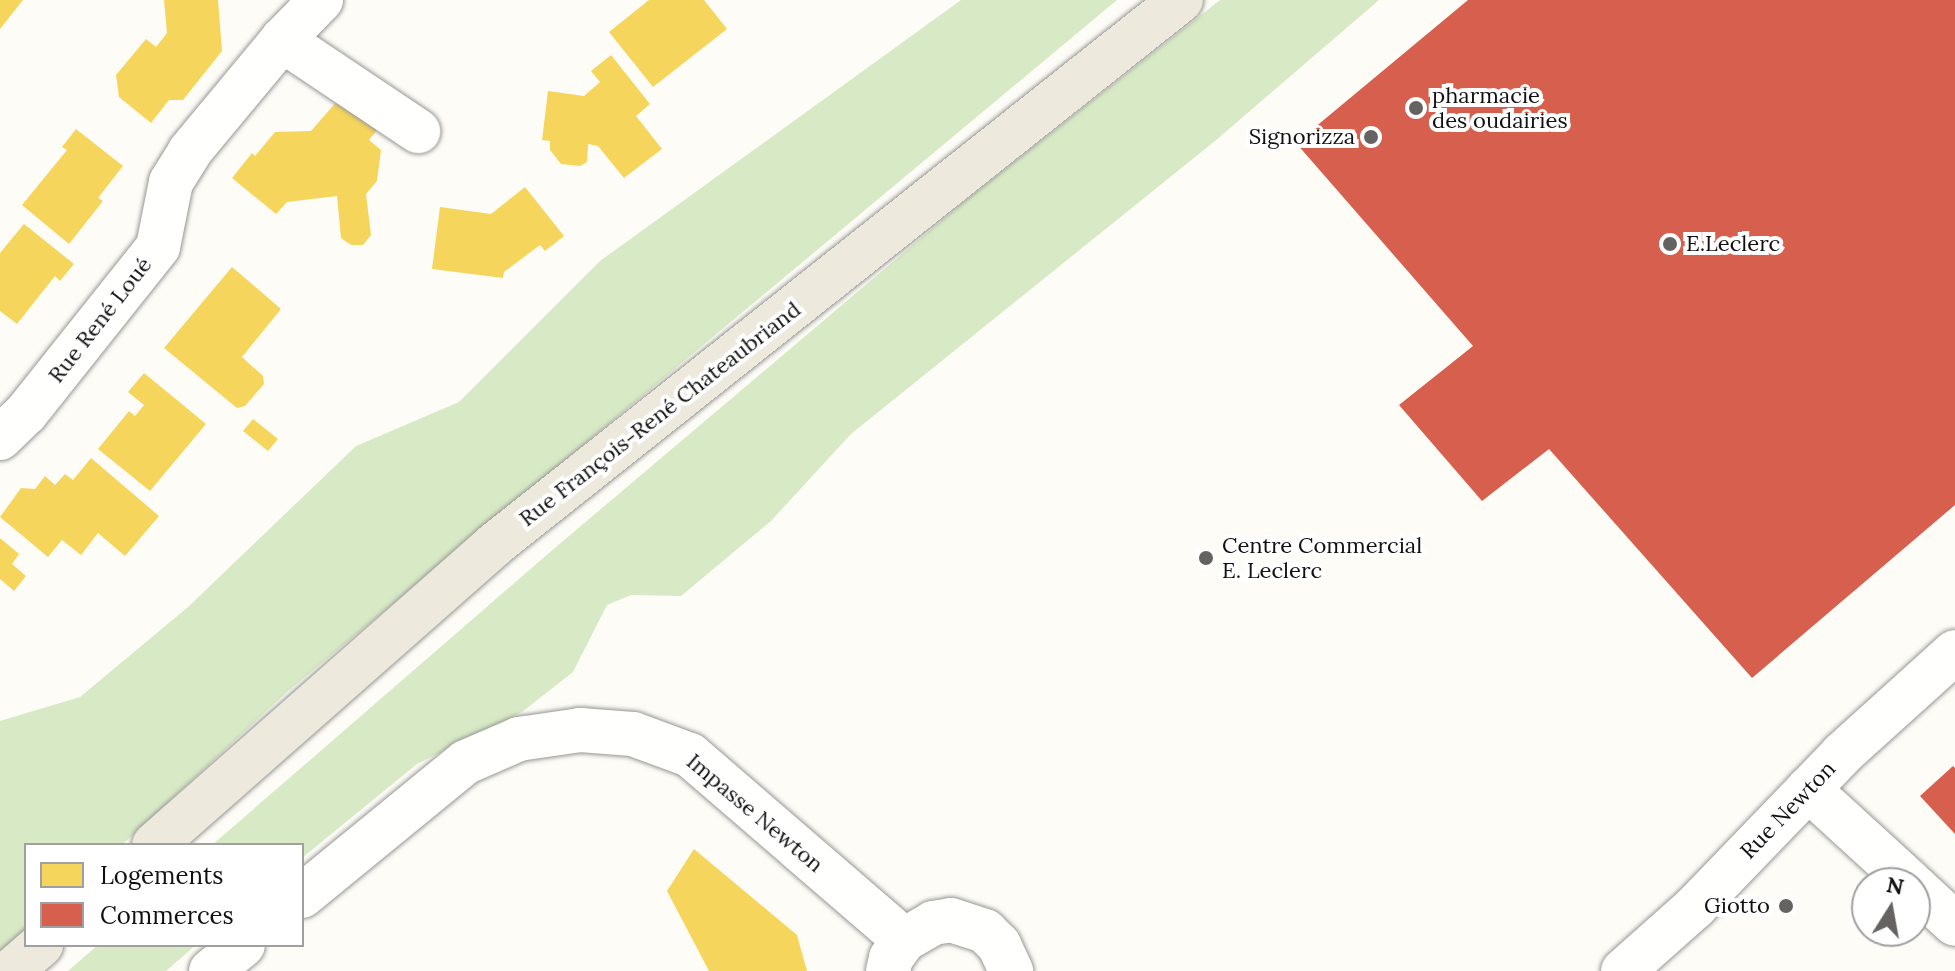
<!DOCTYPE html>
<meta charset="utf-8">
<style>
body{margin:0}
#map{position:relative;width:1955px;height:971px;overflow:hidden;background:#fdfcf7;font-family:Lora,serif}
div>[style]{position:absolute}
.forest>*{inset:0;background:#d8eac5}
.homes>*{inset:0;background:#f6d55c}
.shops>*{inset:0;background:#d6604d}
.roads{filter:drop-shadow(0 0 2px #979795) drop-shadow(0 0 2px #979795)}
.minor>*{height:44px;margin:-22px;padding:0 22px;transform-origin:22px;border-radius:22px;background:#fffffe}
.primary>*{height:44px;margin:-22px;padding:0 22px;transform-origin:22px;border-radius:22px;background:#ede9dc}
.dots>*{width:22px;height:22px;translate:-50% -50%;box-sizing:border-box;border:4px solid #fff;border-radius:50%}
span{translate:-50% -50%;white-space:nowrap;text-align:center;line-height:1.15;-webkit-text-stroke:8px #fff;paint-order:stroke}
.poi-label{font-size:22px;color:#111}
.left{translate:0 -50%;text-align:left}
.right{translate:-100% -50%;text-align:right}
.street-label{font-size:22px;color:#111}
.legend{position:absolute;left:24px;top:843px;width:280px;height:104px;box-sizing:border-box;background:#fff;border:2px solid #a0a0a0;margin:0;padding:10px 14px;list-style:none;font-size:24px;color:#111}
.legend li{display:flex;align-items:center;gap:16px;height:40px}
.legend b{width:40px;border:2px solid #a0a0a0}
.north{position:absolute;left:1851px;top:867px;width:80px;height:80px;box-sizing:border-box;background:#fff;border:2px solid #a0a0a0;border-radius:50%;rotate:11deg;font-size:22px;font-weight:700;line-height:32px;text-align:center;color:#111}
.north::after{content:'';display:block;margin:auto;width:28px;height:36px;background:#646362;clip-path:polygon(50% 0,100% 100%,50% 72%,0 100%)}
</style>
<div id="map">
<div class="forest">
<div style="clip-path:polygon(961px 0,1117px 0,287px 692px,122px 845px,26px 845px,26px 934px,0 958px,0 721px,80px 697px,188px 607px,356px 446px,459px 402px,600px 261px)"></div>
<div style="clip-path:polygon(1220px 0,1379px 0,1215px 141px,851px 434px,771px 521px,681px 596px,631px 595px,607px 605px,573px 672px,522px 712px,417px 764px,302px 858px,302px 845px,212px 845px,556px 547px,966px 200px)"></div>
<div style="clip-path:polygon(98px 945px,196px 945px,166px 971px,68px 971px)"></div>
</div>
<div class="homes">
<div style="clip-path:polygon(0 0,23px 0,0 29px)"></div>
<div style="clip-path:polygon(164px 0,218px 0,222px 51px,183px 100px,169px 100px,151px 123px,119px 97px,116px 75px,146px 39px,156px 47px,167px 33px)"></div>
<div style="clip-path:polygon(649px 0,704px 0,727px 29px,653px 87px,609px 32px)"></div>
<div style="clip-path:polygon(611px 55px,650px 104px,636px 116px,662px 149px,624px 178px,598px 146px,588px 144px,587px 162px,580px 166px,561px 164px,550px 150px,550px 141px,542px 140px,548px 91px,584px 96px,600px 82px,591px 71px)"></div>
<div style="clip-path:polygon(339px 99px,377px 130px,369px 140px,381px 150px,377px 181px,366px 194px,371px 235px,363px 245px,351px 245px,341px 238px,337px 196px,287px 202px,276px 214px,232px 178px,252px 153px,255px 156px,275px 132px,311px 131px)"></div>
<div style="clip-path:polygon(76px 129px,123px 166px,98px 198px,103px 201px,69px 244px,22px 205px,67px 150px,62px 147px)"></div>
<div style="clip-path:polygon(525px 187px,564px 236px,545px 251px,540px 245px,504px 272px,503px 278px,432px 269px,440px 207px,491px 214px)"></div>
<div style="clip-path:polygon(24px 224px,74px 264px,60px 281px,55px 276px,17px 324px,0 311px,0 253px)"></div>
<div style="clip-path:polygon(232px 267px,281px 309px,242px 357px,263px 376px,264px 384px,245px 406px,237px 408px,164px 348px)"></div>
<div style="clip-path:polygon(144px 373px,206px 424px,150px 491px,98px 449px,129px 411px,135px 416px,144px 405px,128px 392px)"></div>
<div style="clip-path:polygon(253px 419px,278px 439px,268px 451px,243px 431px)"></div>
<div style="clip-path:polygon(91px 458px,159px 516px,125px 556px,98px 533px,81px 555px,62px 540px,48px 557px,0 517px,21px 488px,35px 489px,45px 476px,55px 485px,65px 474px,73px 480px)"></div>
<div style="clip-path:polygon(0 538px,19px 554px,12px 564px,26px 576px,14px 591px,0 579px)"></div>
<div style="clip-path:polygon(694px 849px,797px 935px,807px 971px,709px 971px,667px 891px)"></div>
</div>
<div class="shops">
<div style="clip-path:polygon(1468px 0,1955px 0,1955px 505px,1752px 678px,1549px 449px,1482px 501px,1399px 405px,1473px 346px,1296px 143px)"></div>
<div style="clip-path:polygon(1953px 766px,1955px 768px,1955px 834px,1920px 796px)"></div>
</div>
<div class="roads">
<div class="minor">
<div style="left:282px;top:40px;width:164px;rotate:33.8deg"></div>
<div style="left:0;top:438px;width:36px;rotate:-44deg"></div>
<div style="left:26px;top:413px;width:212px;rotate:-51.5deg"></div>
<div style="left:158px;top:247px;width:66px;rotate:-78.7deg"></div>
<div style="left:171px;top:182px;width:36px;rotate:-58deg"></div>
<div style="left:190px;top:151px;width:144px;rotate:-50.3deg"></div>
<div style="left:282px;top:40px;width:56px;rotate:-45.7deg"></div>
<div style="left:1808px;top:789px;width:139px;rotate:42.4deg"></div>
<div style="left:1915px;top:887px;width:54px;rotate:42.8deg"></div>
<div style="left:302px;top:896px;width:212px;rotate:-39.3deg"></div>
<div style="left:466px;top:762px;width:58px;rotate:-23.5deg"></div>
<div style="left:519px;top:739px;width:62px;rotate:-8.4deg"></div>
<div style="left:580px;top:730px;width:53px;rotate:4.3deg"></div>
<div style="left:633px;top:734px;width:61px;rotate:20.2deg"></div>
<div style="left:690px;top:755px;width:283px;rotate:40.8deg"></div>
<div style="left:211px;top:971px;width:41px;rotate:-39.1deg"></div>
<div style="left:888px;top:971px;width:13px;rotate:-77deg"></div>
<div style="left:891px;top:958px;width:22px;rotate:-54deg"></div>
<div style="left:904px;top:940px;width:34px;rotate:-30deg"></div>
<div style="left:933px;top:923px;width:18px;rotate:-9deg"></div>
<div style="left:951px;top:920px;width:36px;rotate:18deg"></div>
<div style="left:985px;top:931px;width:20px;rotate:45deg"></div>
<div style="left:999px;top:945px;width:29px;rotate:65deg"></div>
<div style="left:1623px;top:971px;width:96px;rotate:-41.6deg"></div>
<div style="left:1695px;top:907px;width:212px;rotate:-46.1deg"></div>
<div style="left:1842px;top:754px;width:152px;rotate:-42.1deg"></div>
</div>
<div class="primary">
<div style="left:154px;top:845px;width:453px;rotate:-41.4deg"></div>
<div style="left:494px;top:545px;width:877px;rotate:-38.43deg"></div>
<div style="left:11px;top:971px;width:40px;rotate:-41deg"></div>
</div>
</div>
<div class="dots">
<div style="left:1416px;top:108px;background:#646362"></div>
<div style="left:1371px;top:137px;background:#646362"></div>
<div style="left:1670px;top:244px;background:#646362"></div>
<div style="left:1206px;top:558px;background:#646362"></div>
<div style="left:1786px;top:906px;background:#646362"></div>
</div>
<div class="poi-label">
<span class="left" style="left:1432px;top:108px">pharmacie<br>des oudairies</span>
<span class="right" style="left:1355px;top:137px">Signorizza</span>
<span class="left" style="left:1686px;top:244px">E.Leclerc</span>
<span class="left" style="left:1222px;top:558px">Centre Commercial<br>E. Leclerc</span>
<span class="right" style="left:1770px;top:906px">Giotto</span>
</div>
<div class="street-label">
<span style="left:100px;top:320px;rotate:-52deg">Rue René Loué</span>
<span style="left:660px;top:414px;rotate:-38deg">Rue François-René Chateaubriand</span>
<span style="left:1788px;top:810px;rotate:-46deg">Rue Newton</span>
<span style="left:755px;top:813px;rotate:40deg">Impasse Newton</span>
</div>
<ul class="legend">
<li><b style="height:22px;background:#f6d55c"></b>Logements</li>
<li><b style="height:22px;background:#d6604d"></b>Commerces</li>
</ul>
<div class="north">N</div>
</div>
